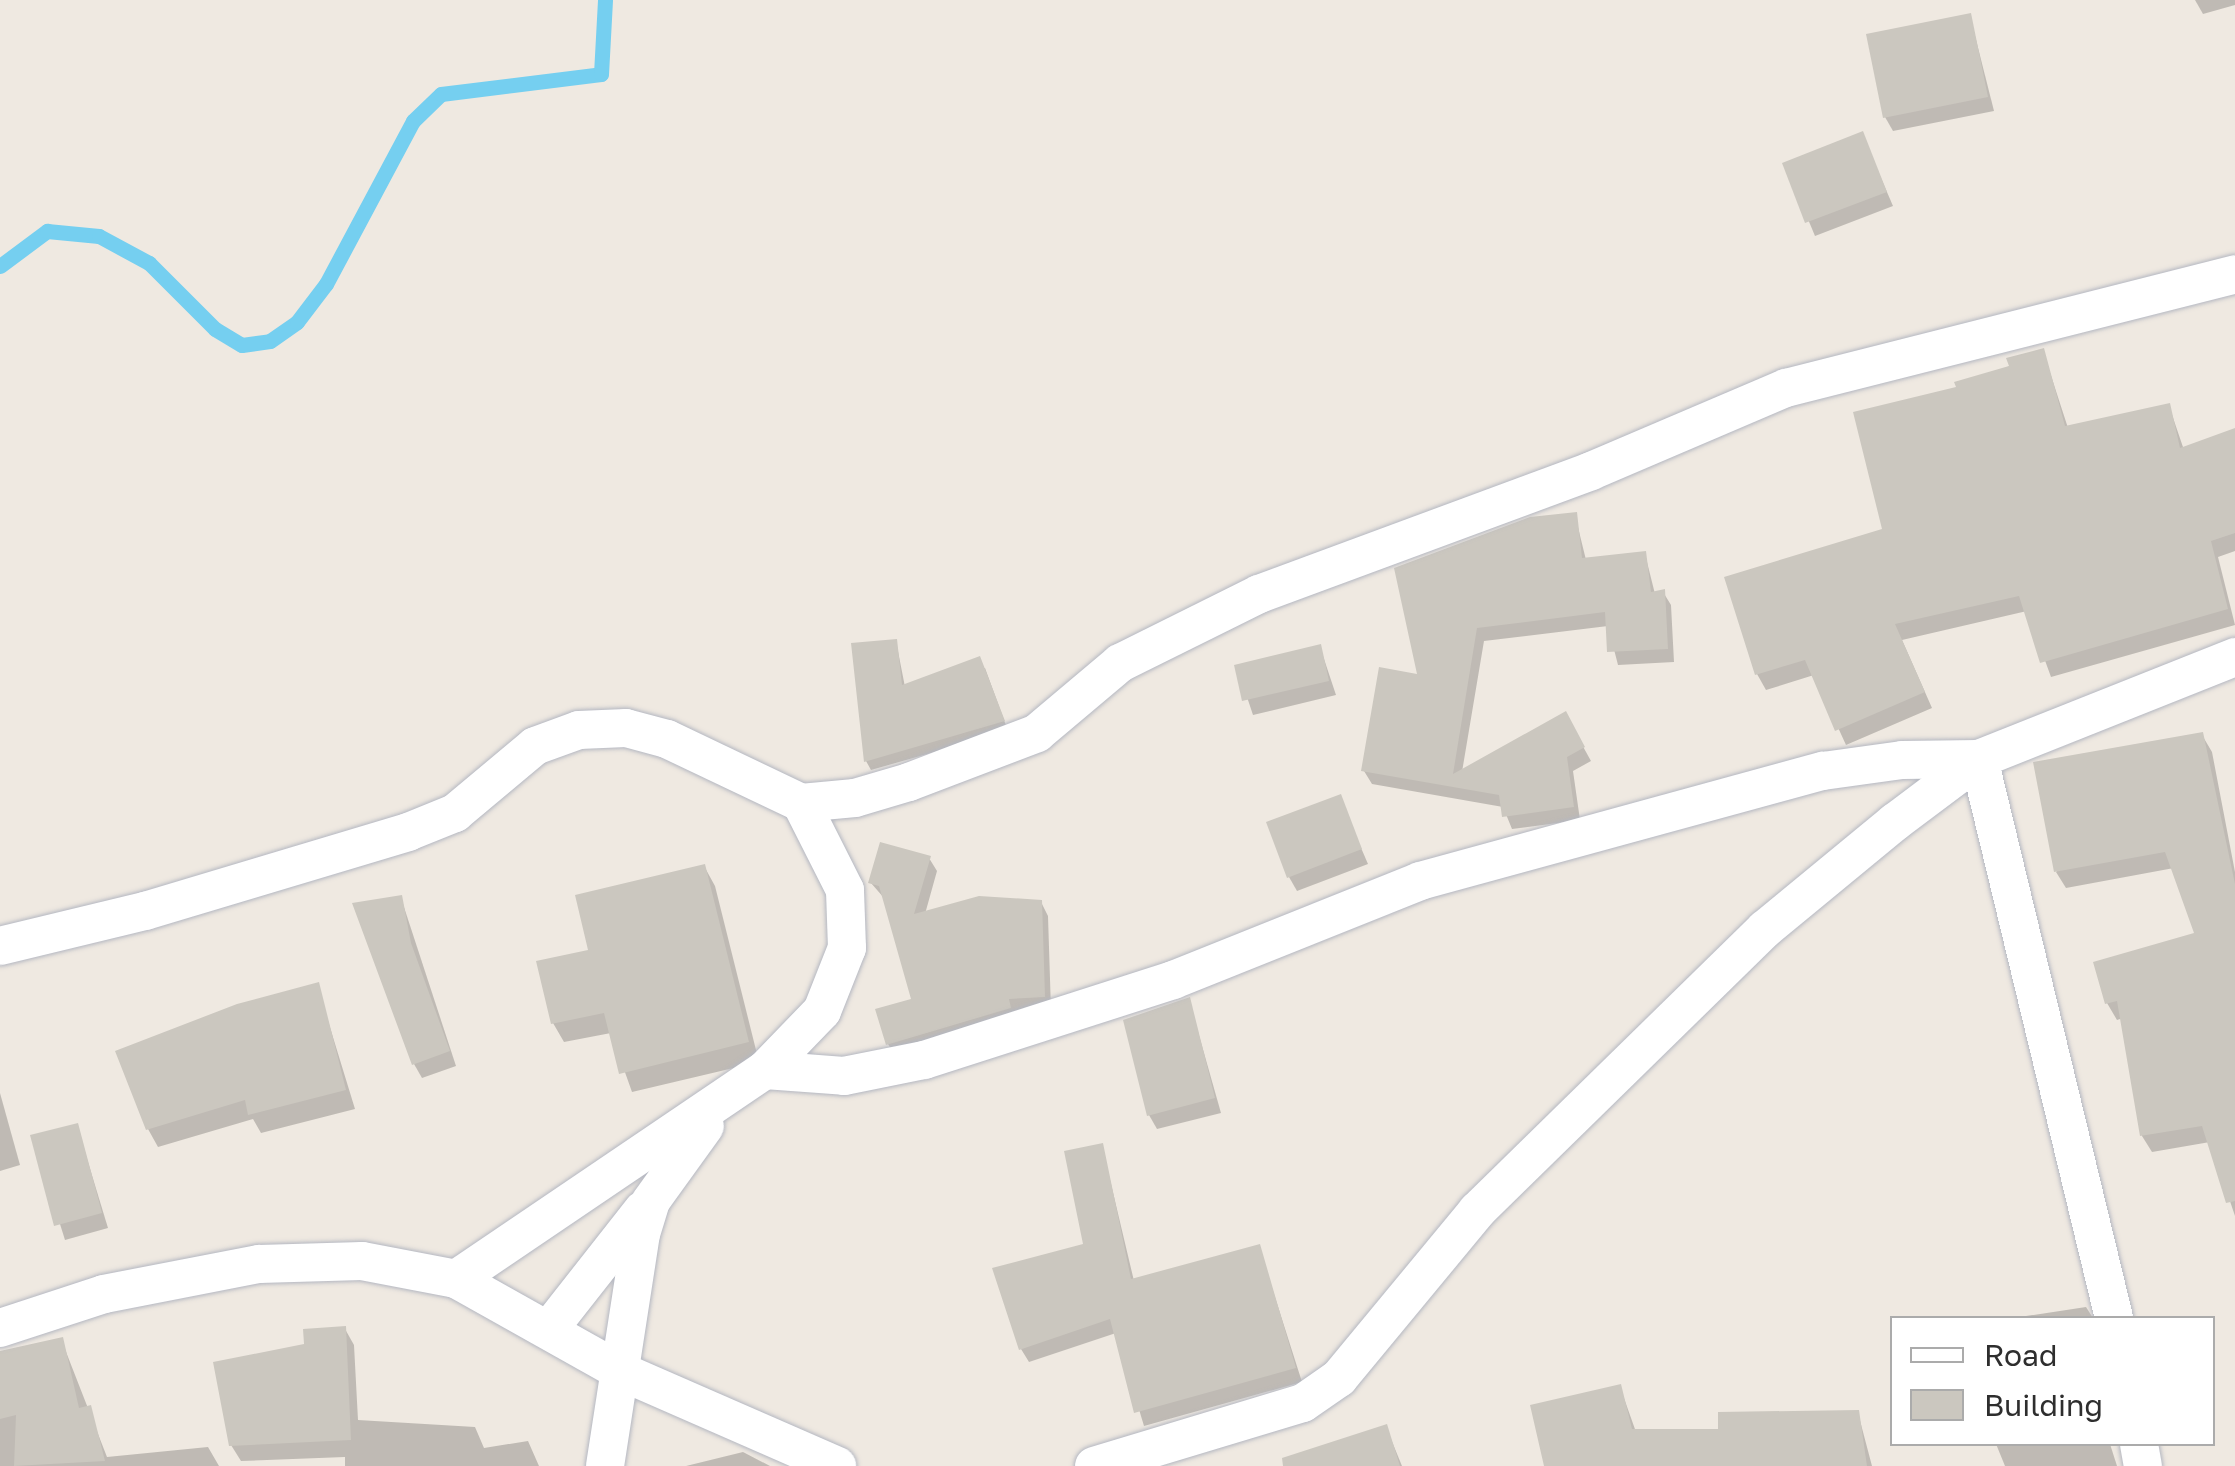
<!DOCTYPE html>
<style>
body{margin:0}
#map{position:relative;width:2235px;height:1466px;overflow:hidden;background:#efe9e1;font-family:"Golos Text",sans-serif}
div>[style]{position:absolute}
.shadow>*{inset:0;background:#0003}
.stream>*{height:15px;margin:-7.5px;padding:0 7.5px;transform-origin:7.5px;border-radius:7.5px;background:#75cff0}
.building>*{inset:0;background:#cbc7bf}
.roads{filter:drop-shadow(0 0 2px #b4b7c1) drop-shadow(0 0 2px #b4b7c1)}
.street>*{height:38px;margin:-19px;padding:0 19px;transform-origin:19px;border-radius:19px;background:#fff}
span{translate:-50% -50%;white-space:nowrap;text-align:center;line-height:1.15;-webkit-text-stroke:8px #fff;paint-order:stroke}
.legend{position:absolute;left:1890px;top:1316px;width:325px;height:130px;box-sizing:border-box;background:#fff;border:2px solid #ababab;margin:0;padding:12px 18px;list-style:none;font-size:30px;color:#2e2e2e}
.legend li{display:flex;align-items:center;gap:20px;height:50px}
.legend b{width:50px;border:2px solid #ababab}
</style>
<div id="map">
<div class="shadow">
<div style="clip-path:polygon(2195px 0,2235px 0,2235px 5px,2203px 14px)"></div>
<div style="clip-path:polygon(1970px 16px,1994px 111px,1893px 131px,1885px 117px)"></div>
<div style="clip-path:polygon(1862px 134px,1893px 206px,1815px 236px,1785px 164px)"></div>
<div style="clip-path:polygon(2043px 351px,2068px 428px,2169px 406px,2184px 450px,2235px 431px,2235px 551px,2218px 557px,2235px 625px,2051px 677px,2027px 611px,1902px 640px,1932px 708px,1846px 745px,1814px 675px,1766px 690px,1757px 674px,1885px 531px,1959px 389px)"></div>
<div style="clip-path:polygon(1575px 515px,1586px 560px,1645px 554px,1655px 594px,1663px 592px,1671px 605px,1674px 662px,1618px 665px,1608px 626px,1484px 641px,1462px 772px,1565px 714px,1591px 761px,1573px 771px,1580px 820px,1512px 829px,1503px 807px,1372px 784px,1364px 771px,1421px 677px)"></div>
<div style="clip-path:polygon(896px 641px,905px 687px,985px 668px,1008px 731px,871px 770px,866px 761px)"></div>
<div style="clip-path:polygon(1320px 647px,1336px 695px,1253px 715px,1237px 667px)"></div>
<div style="clip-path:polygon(2202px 735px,2212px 752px,2235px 872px,2235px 1216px,2210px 1142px,2152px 1152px,2142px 1136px,2123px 1018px,2117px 1020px,2107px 1003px,2197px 935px,2174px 868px,2066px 888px,2056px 872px)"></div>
<div style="clip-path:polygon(1339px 797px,1368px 864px,1297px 891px,1289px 877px)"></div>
<div style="clip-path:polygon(929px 858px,937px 871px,925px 914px,1041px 902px,1048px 916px,1051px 1010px,896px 1057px,888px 1044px,914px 1001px,884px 898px,871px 883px)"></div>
<div style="clip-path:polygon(704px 866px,715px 886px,759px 1062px,632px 1092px,611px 1033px,564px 1042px,553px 1023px,591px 952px)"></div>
<div style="clip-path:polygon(401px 898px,456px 1066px,422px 1078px,414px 1064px)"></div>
<div style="clip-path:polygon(317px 985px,355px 1109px,261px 1133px,253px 1119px,158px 1147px,148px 1129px)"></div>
<div style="clip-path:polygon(1189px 1000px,1221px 1113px,1157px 1129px,1149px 1115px)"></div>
<div style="clip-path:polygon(0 1093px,20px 1165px,0 1171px)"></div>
<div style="clip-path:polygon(77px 1126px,108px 1228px,65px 1240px,33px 1137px)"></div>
<div style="clip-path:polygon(1102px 1146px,1134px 1281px,1259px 1247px,1302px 1382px,1144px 1426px,1116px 1333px,1029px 1362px,1021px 1349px,1086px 1246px)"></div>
<div style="clip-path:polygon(2086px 1307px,2093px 1318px,2013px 1318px)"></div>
<div style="clip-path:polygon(345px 1329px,354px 1345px,358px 1420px,475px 1427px,484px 1448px,528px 1441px,539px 1466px,345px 1466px,345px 1457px,241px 1461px,231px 1445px,306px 1346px)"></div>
<div style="clip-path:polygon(61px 1339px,107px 1457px,208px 1447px,219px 1466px,0 1466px,0 1353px)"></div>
<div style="clip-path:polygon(1620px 1387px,1636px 1432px,1720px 1432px,1858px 1413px,1872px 1466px,1547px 1466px)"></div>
<div style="clip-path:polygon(1386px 1427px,1402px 1466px,1307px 1466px)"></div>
<div style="clip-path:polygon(1996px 1444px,2110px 1444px,2117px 1466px,2005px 1466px)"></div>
<div style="clip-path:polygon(743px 1452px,770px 1466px,686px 1466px)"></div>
</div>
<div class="stream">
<div style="left:0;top:266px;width:59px;rotate:-36.7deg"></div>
<div style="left:47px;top:231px;width:52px;rotate:5.5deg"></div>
<div style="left:99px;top:236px;width:57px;rotate:28.4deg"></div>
<div style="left:149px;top:263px;width:93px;rotate:45deg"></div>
<div style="left:215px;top:329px;width:31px;rotate:31deg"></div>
<div style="left:242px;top:345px;width:28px;rotate:-8deg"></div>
<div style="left:270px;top:341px;width:33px;rotate:-35deg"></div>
<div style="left:297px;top:322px;width:48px;rotate:-52.7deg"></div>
<div style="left:326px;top:284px;width:185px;rotate:-61.9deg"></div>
<div style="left:413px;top:121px;width:39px;rotate:-44deg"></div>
<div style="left:441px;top:94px;width:161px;rotate:-7.1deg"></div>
<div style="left:601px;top:74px;width:74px;rotate:-86.9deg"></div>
</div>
<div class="building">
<div style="clip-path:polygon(1971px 13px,1988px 97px,1883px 118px,1866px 34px)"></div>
<div style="clip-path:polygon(1863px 131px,1887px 192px,1805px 223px,1782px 163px)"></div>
<div style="clip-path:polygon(2044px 348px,2065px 426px,2170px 403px,2180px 448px,2235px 428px,2235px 533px,2211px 541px,2228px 609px,2040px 663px,2019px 596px,1895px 624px,1925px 692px,1835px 731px,1805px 660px,1755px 675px,1724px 577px,1882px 529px,1853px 412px,1956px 387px,1954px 382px,2009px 366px,2006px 358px)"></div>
<div style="clip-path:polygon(1577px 512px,1582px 558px,1646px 551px,1651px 592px,1665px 589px,1668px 649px,1607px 652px,1605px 612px,1477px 628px,1453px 774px,1566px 711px,1585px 747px,1567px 757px,1574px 807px,1502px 817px,1499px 795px,1361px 771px,1379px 667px,1417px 674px,1394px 568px,1530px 517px)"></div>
<div style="clip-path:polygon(897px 639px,902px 685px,980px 656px,1005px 721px,864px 762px,851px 643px)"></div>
<div style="clip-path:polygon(1321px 644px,1329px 681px,1242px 701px,1234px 665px)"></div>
<div style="clip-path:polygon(2203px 732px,2235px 884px,2235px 1201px,2226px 1203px,2202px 1126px,2140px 1136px,2117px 1001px,2105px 1004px,2093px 962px,2194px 933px,2165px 852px,2054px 872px,2033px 762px)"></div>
<div style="clip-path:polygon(1341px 794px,1362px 849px,1287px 878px,1266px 822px)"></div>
<div style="clip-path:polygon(880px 842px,931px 856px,914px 914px,979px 896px,1042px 900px,1045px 997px,1009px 999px,1011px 1008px,886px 1045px,875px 1009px,911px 999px,879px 886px,868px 883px)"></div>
<div style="clip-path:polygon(705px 864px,749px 1042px,619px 1074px,604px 1013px,551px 1024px,536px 961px,588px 950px,575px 895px)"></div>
<div style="clip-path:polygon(402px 895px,411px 943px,450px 1051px,412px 1065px,352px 903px)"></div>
<div style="clip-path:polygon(319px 982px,346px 1090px,248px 1115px,245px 1100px,146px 1130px,115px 1051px,237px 1004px)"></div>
<div style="clip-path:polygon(1190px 997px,1215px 1098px,1147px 1116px,1123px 1020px)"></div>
<div style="clip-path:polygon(78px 1123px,102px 1213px,54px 1226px,30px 1135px)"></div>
<div style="clip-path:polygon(1103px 1143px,1131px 1279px,1260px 1244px,1296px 1368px,1134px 1413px,1110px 1319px,1019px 1350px,992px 1268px,1083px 1244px,1064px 1151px)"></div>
<div style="clip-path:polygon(346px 1326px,351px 1440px,229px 1446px,213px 1362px,304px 1344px,303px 1329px)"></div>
<div style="clip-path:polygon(63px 1337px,79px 1408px,91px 1405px,105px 1461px,14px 1466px,16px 1415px,0 1419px,0 1351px)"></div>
<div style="clip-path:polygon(1621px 1384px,1632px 1429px,1718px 1429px,1718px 1412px,1859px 1410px,1867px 1466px,1544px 1466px,1530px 1405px)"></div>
<div style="clip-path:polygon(1387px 1424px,1400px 1466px,1283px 1466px,1282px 1458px)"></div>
</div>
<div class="roads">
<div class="street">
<div style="left:0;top:946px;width:149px;rotate:-13.6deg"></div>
<div style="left:145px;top:911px;width:275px;rotate:-16.7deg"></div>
<div style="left:408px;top:832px;width:51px;rotate:-22deg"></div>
<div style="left:455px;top:813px;width:104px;rotate:-39.9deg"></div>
<div style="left:535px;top:746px;width:47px;rotate:-20deg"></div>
<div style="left:579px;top:730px;width:47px;rotate:-2.4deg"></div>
<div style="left:626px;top:728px;width:42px;rotate:15deg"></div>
<div style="left:667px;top:739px;width:148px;rotate:25.5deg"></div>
<div style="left:801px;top:803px;width:54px;rotate:-5.3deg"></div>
<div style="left:855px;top:798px;width:56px;rotate:-16.5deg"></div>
<div style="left:909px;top:782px;width:137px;rotate:-20.9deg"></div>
<div style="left:1037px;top:733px;width:109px;rotate:-40.1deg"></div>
<div style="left:1120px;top:663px;width:155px;rotate:-26.4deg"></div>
<div style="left:1259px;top:594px;width:354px;rotate:-20.3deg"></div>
<div style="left:1591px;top:471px;width:212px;rotate:-23.1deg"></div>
<div style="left:1786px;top:388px;width:463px;rotate:-14.2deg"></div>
<div style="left:765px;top:1070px;width:79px;rotate:4.3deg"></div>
<div style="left:844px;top:1076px;width:82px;rotate:-11.3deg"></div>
<div style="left:924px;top:1060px;width:262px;rotate:-17.8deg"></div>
<div style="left:1173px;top:980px;width:266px;rotate:-21.8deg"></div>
<div style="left:1420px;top:881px;width:418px;rotate:-15.3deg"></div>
<div style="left:1823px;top:771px;width:80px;rotate:-7.9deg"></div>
<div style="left:1902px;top:760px;width:77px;rotate:-0.7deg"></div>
<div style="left:1979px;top:759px;width:575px;rotate:76.42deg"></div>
<div style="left:456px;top:1279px;width:373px;rotate:-34.1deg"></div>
<div style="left:765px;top:1070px;width:82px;rotate:-46deg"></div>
<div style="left:822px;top:1011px;width:68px;rotate:-68.4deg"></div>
<div style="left:847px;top:948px;width:58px;rotate:-92deg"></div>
<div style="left:845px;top:890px;width:97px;rotate:-116.8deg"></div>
<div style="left:0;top:1328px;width:109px;rotate:-18.1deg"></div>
<div style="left:104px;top:1294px;width:158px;rotate:-11deg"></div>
<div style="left:259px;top:1264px;width:103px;rotate:-1.7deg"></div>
<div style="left:362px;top:1261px;width:96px;rotate:10.8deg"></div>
<div style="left:456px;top:1279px;width:188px;rotate:29.3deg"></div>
<div style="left:620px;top:1371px;width:237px;rotate:23.6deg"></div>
<div style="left:550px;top:1328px;width:150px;rotate:-51.8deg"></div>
<div style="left:2139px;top:1444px;width:22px;rotate:80deg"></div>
<div style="left:605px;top:1466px;width:235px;rotate:-81.2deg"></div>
<div style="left:641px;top:1234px;width:34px;rotate:-73deg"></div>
<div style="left:651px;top:1201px;width:92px;rotate:-54.2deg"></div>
<div style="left:1094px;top:1466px;width:218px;rotate:-16.8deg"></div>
<div style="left:1303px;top:1403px;width:44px;rotate:-34.8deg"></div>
<div style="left:1339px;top:1378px;width:217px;rotate:-50.4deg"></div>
<div style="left:1477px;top:1211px;width:403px;rotate:-44.4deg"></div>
<div style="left:1765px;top:929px;width:168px;rotate:-39.5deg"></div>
<div style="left:1895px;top:822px;width:105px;rotate:-36.9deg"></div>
<div style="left:1979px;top:759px;width:276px;rotate:-21.7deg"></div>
</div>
</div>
<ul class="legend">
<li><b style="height:12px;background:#fff"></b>Road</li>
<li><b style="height:28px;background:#cbc7bf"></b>Building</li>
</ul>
</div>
